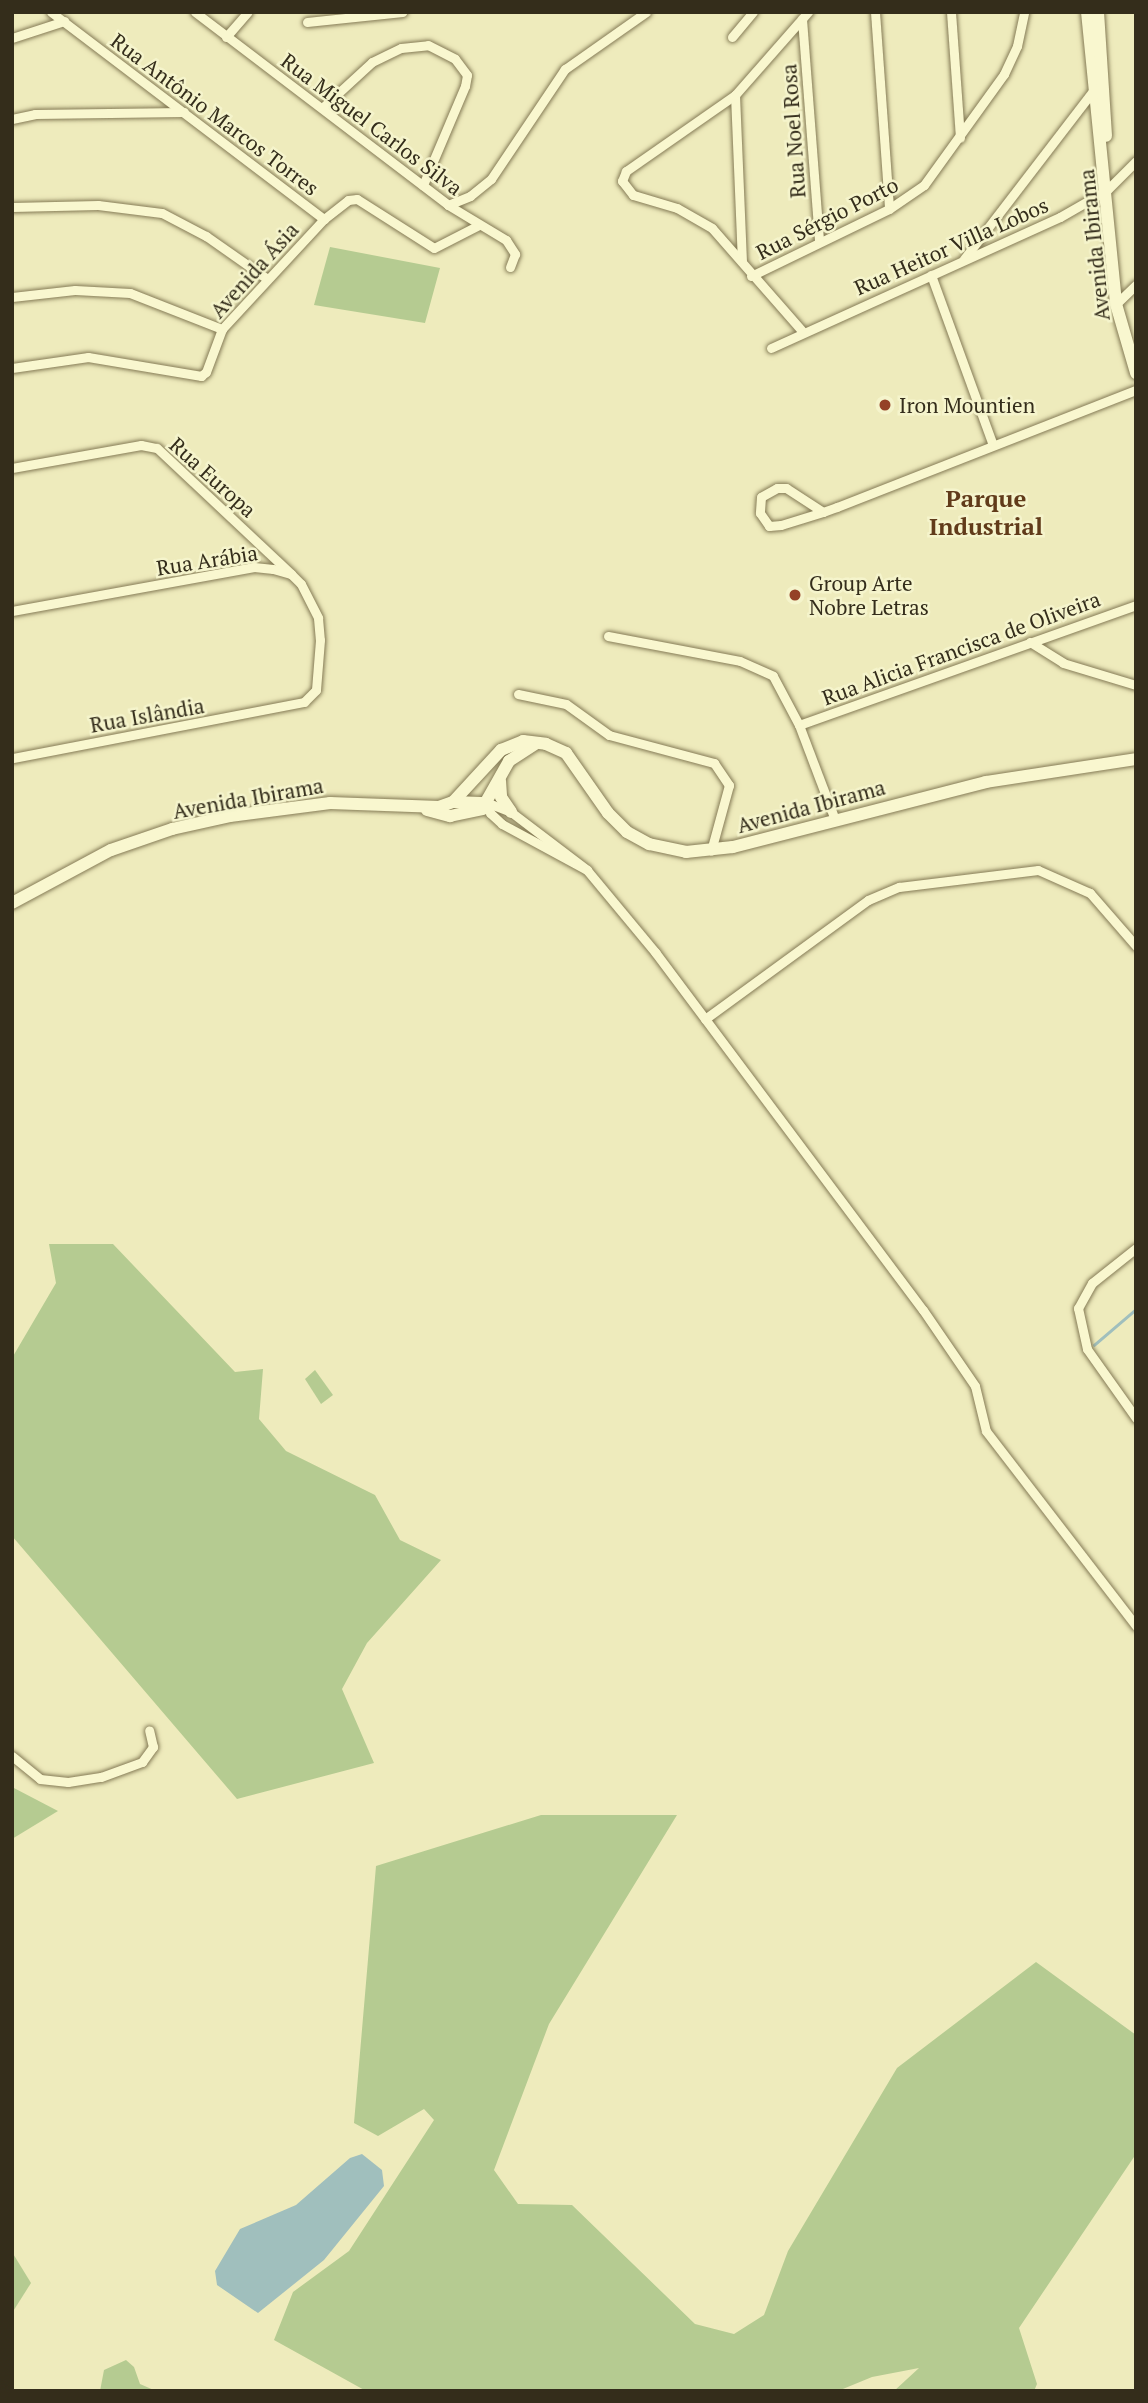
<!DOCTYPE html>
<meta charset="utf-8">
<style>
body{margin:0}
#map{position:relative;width:1148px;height:2403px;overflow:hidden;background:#eeebbc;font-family:"PT Serif",serif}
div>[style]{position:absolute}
.green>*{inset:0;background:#b5cb91}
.water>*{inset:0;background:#a0bfbd}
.stream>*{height:2.5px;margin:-1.25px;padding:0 1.25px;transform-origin:1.25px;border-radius:1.25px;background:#a0bfbd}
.roads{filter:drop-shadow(0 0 2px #857b56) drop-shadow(0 0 2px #857b56)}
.street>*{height:9px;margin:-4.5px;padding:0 4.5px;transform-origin:4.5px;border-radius:4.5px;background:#f9f7cf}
.secondary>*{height:12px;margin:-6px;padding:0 6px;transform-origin:6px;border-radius:6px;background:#f9f7cf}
.dots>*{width:19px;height:19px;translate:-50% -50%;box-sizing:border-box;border:4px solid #f5f4cc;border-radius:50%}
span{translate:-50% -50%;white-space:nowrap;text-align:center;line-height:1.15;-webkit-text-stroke:5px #f5f4cc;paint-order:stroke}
.street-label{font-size:21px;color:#342d1b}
.poi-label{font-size:21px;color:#342d1b}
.left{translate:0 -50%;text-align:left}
.quarter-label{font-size:24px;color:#613b1a;font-weight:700}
.frame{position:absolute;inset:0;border:14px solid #342d1b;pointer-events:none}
</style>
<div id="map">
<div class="green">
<div style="clip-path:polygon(330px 247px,440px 268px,425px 323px,314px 305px)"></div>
<div style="clip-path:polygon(49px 1244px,113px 1244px,235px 1372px,263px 1369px,259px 1419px,286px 1451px,375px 1495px,400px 1540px,441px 1560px,367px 1643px,342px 1689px,374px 1763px,237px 1799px,12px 1536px,12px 1358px,56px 1283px)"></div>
<div style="clip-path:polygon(315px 1370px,333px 1395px,321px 1404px,305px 1379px)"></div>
<div style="clip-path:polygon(12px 1787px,58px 1811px,12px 1839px)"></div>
<div style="clip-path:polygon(541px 1815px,677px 1815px,549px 2024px,494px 2170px,518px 2204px,572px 2205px,695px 2324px,734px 2334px,764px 2315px,788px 2251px,897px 2068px,1036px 1962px,1136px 2035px,1136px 2154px,1019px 2328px,1037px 2384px,1034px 2391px,894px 2391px,919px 2368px,872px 2377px,838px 2391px,366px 2391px,274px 2340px,293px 2292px,349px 2251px,434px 2120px,424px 2109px,378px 2136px,354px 2123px,376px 1866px)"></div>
<div style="clip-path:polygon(12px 2252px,31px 2283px,12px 2313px)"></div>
<div style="clip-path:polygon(126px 2360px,134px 2367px,140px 2384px,156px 2391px,100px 2391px,104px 2370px)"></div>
</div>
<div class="water">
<div style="clip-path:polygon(362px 2154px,382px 2170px,384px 2186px,324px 2260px,258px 2313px,217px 2285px,215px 2271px,240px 2229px,296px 2205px,350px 2158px)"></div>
</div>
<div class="stream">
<div style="left:1094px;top:1345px;width:55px;rotate:-40.6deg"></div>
</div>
<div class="roads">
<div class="street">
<div style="left:51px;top:12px;width:343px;rotate:37.2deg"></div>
<div style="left:195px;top:12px;width:318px;rotate:37.3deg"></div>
<div style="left:448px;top:205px;width:68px;rotate:31.1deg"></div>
<div style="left:506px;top:240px;width:17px;rotate:57deg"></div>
<div style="left:515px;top:254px;width:14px;rotate:111deg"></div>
<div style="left:875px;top:12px;width:197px;rotate:85.9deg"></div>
<div style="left:951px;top:12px;width:126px;rotate:85.9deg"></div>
<div style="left:802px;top:19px;width:222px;rotate:85.6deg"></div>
<div style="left:307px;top:22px;width:96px;rotate:-6deg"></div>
<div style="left:226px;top:37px;width:33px;rotate:-49deg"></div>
<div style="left:732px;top:37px;width:33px;rotate:-50deg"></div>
<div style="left:12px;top:38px;width:55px;rotate:-18.1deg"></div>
<div style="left:735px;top:95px;width:166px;rotate:87.6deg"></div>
<div style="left:322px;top:108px;width:68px;rotate:-42.6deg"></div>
<div style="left:372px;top:62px;width:32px;rotate:-26deg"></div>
<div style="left:401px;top:48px;width:27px;rotate:-6deg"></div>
<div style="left:428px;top:45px;width:30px;rotate:27deg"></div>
<div style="left:455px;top:59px;width:20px;rotate:53deg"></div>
<div style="left:467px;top:75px;width:11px;rotate:100deg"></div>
<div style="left:465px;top:86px;width:108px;rotate:113deg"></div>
<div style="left:12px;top:119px;width:24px;rotate:-12deg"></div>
<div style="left:35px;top:114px;width:149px;rotate:-0.8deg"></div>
<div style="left:448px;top:205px;width:24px;rotate:-22deg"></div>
<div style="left:470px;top:196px;width:27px;rotate:-39deg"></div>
<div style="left:491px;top:179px;width:133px;rotate:-56.1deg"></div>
<div style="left:565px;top:69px;width:99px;rotate:-35.1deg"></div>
<div style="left:12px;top:207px;width:86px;rotate:-1.3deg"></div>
<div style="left:98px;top:205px;width:64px;rotate:7.1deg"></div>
<div style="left:162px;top:213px;width:50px;rotate:27.6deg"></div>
<div style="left:206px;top:236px;width:73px;rotate:35deg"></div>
<div style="left:964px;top:259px;width:212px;rotate:-52.5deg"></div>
<div style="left:931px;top:275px;width:181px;rotate:70deg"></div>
<div style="left:751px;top:276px;width:153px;rotate:-25.9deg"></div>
<div style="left:889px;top:209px;width:42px;rotate:-34.4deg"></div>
<div style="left:924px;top:185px;width:137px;rotate:-54.2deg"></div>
<div style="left:1004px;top:74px;width:31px;rotate:-65deg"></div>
<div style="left:1017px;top:46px;width:35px;rotate:-78deg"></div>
<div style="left:12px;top:297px;width:63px;rotate:-6.3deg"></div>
<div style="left:75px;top:290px;width:55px;rotate:3.1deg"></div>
<div style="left:130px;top:293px;width:99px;rotate:21.4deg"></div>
<div style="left:1116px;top:304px;width:28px;rotate:-44deg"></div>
<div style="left:803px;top:332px;width:138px;rotate:-131.2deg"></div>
<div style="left:712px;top:228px;width:40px;rotate:-150.3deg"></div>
<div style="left:677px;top:208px;width:46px;rotate:-163.5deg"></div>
<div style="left:633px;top:195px;width:18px;rotate:-128deg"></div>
<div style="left:622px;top:181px;width:11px;rotate:-68deg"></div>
<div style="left:626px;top:171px;width:133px;rotate:-34.9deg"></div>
<div style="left:735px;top:95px;width:111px;rotate:-48.7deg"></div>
<div style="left:771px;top:348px;width:317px;rotate:-24.4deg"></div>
<div style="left:1060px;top:217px;width:54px;rotate:-29.9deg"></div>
<div style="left:1107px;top:190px;width:41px;rotate:-45deg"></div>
<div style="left:12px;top:368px;width:77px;rotate:-8.2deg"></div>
<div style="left:88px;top:357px;width:115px;rotate:9.5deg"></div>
<div style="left:201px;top:376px;width:6px;rotate:-39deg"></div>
<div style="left:206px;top:372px;width:46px;rotate:-69.6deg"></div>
<div style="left:222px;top:329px;width:150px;rotate:-47.2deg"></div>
<div style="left:324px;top:219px;width:31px;rotate:-38deg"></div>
<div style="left:348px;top:200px;width:9px;rotate:-6deg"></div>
<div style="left:357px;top:199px;width:91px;rotate:32.5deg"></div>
<div style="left:434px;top:248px;width:51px;rotate:-27.1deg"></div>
<div style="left:12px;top:468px;width:131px;rotate:-10.1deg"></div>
<div style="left:141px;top:445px;width:16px;rotate:11deg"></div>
<div style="left:157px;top:448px;width:183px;rotate:43.2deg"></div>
<div style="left:823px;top:512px;width:44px;rotate:-147deg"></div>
<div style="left:786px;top:488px;width:9px;rotate:180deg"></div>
<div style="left:777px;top:488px;width:18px;rotate:151deg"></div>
<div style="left:761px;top:497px;width:16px;rotate:94deg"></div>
<div style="left:760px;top:513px;width:16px;rotate:55deg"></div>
<div style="left:769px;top:526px;width:12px;rotate:-5deg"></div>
<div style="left:781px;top:525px;width:44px;rotate:-17.2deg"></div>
<div style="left:823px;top:512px;width:15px;rotate:-20deg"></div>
<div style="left:837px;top:507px;width:321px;rotate:-21.4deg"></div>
<div style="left:12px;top:611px;width:246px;rotate:-10.3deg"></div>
<div style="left:254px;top:567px;width:19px;rotate:6deg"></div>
<div style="left:273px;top:569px;width:19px;rotate:16deg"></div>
<div style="left:291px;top:574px;width:14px;rotate:45deg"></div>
<div style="left:301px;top:584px;width:38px;rotate:63deg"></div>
<div style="left:318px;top:618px;width:22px;rotate:85deg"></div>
<div style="left:320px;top:640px;width:50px;rotate:94.6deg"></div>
<div style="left:316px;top:690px;width:17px;rotate:135deg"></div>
<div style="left:304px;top:702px;width:297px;rotate:169.1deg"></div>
<div style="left:608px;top:636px;width:134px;rotate:10.7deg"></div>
<div style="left:740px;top:661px;width:36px;rotate:24deg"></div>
<div style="left:773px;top:676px;width:55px;rotate:62deg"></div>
<div style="left:799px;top:725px;width:102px;rotate:69.2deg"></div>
<div style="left:1030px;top:642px;width:39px;rotate:32deg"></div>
<div style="left:1063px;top:663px;width:76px;rotate:16.8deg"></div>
<div style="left:518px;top:694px;width:49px;rotate:11.8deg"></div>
<div style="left:566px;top:704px;width:53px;rotate:35.8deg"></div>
<div style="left:609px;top:735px;width:109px;rotate:14.9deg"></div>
<div style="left:714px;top:763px;width:27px;rotate:56deg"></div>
<div style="left:729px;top:785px;width:68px;rotate:105.3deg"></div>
<div style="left:799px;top:725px;width:358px;rotate:-19.6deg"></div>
<div style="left:587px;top:870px;width:97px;rotate:-151.6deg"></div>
<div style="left:502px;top:824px;width:16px;rotate:-137deg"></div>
<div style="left:490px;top:813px;width:10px;rotate:-101deg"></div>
<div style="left:488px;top:803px;width:25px;rotate:21deg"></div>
<div style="left:511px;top:812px;width:96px;rotate:37.3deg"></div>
<div style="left:587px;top:870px;width:107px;rotate:50.3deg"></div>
<div style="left:655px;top:952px;width:447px;rotate:53.2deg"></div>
<div style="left:923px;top:1310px;width:92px;rotate:55.6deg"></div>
<div style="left:975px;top:1386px;width:46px;rotate:76.3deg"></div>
<div style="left:986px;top:1431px;width:246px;rotate:52.4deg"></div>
<div style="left:705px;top:1019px;width:202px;rotate:-36.1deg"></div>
<div style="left:868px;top:900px;width:34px;rotate:-23deg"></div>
<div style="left:899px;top:887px;width:140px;rotate:-7deg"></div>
<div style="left:1038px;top:870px;width:57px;rotate:23.9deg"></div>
<div style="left:1090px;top:893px;width:70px;rotate:49deg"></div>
<div style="left:1136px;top:1248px;width:56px;rotate:141.5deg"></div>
<div style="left:1092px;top:1283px;width:29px;rotate:119deg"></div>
<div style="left:1078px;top:1308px;width:42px;rotate:77.6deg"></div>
<div style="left:1087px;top:1349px;width:85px;rotate:54.6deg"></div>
<div style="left:12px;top:1756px;width:36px;rotate:39deg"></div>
<div style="left:40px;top:1779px;width:28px;rotate:6deg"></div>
<div style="left:68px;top:1782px;width:33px;rotate:-9deg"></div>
<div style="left:101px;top:1777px;width:44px;rotate:-20.1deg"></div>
<div style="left:142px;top:1762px;width:19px;rotate:-54deg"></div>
<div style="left:153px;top:1747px;width:17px;rotate:-103deg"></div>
</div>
<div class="secondary">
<div style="left:1087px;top:12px;width:293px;rotate:84.3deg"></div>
<div style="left:1116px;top:304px;width:72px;rotate:73.8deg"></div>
<div style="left:1098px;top:12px;width:124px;rotate:86.3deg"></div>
<div style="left:500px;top:781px;width:16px;rotate:86deg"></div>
<div style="left:501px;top:797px;width:18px;rotate:56deg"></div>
<div style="left:453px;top:802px;width:35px;rotate:2deg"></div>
<div style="left:427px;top:810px;width:24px;rotate:15deg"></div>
<div style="left:450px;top:816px;width:33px;rotate:-12deg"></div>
<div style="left:482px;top:809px;width:55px;rotate:-60.6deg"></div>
<div style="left:509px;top:761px;width:33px;rotate:-33deg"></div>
<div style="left:12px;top:903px;width:112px;rotate:-28.2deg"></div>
<div style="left:111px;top:850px;width:65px;rotate:-19deg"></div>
<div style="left:172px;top:829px;width:59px;rotate:-12.6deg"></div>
<div style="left:230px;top:816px;width:101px;rotate:-7.4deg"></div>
<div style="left:330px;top:803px;width:109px;rotate:2.1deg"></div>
<div style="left:439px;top:807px;width:15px;rotate:-20deg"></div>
<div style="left:453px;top:802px;width:71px;rotate:-47.3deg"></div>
<div style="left:501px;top:750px;width:24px;rotate:-22deg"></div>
<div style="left:523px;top:741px;width:23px;rotate:7deg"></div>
<div style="left:546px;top:744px;width:22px;rotate:24deg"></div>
<div style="left:566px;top:753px;width:73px;rotate:55deg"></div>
<div style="left:608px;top:813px;width:27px;rotate:45deg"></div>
<div style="left:627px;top:832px;width:25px;rotate:29deg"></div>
<div style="left:649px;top:844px;width:38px;rotate:12deg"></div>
<div style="left:686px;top:852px;width:47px;rotate:-6.1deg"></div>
<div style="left:733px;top:847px;width:261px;rotate:-14.4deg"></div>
<div style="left:986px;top:782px;width:152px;rotate:-8.7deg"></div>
</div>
</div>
<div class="dots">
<div style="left:885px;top:405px;background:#944126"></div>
<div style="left:795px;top:595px;background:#944126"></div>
</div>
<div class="street-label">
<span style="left:215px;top:114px;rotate:37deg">Rua Antônio Marcos Torres</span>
<span style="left:372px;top:124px;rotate:37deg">Rua Miguel Carlos Silva</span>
<span style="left:793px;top:131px;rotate:-94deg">Rua Noel Rosa</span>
<span style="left:827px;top:218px;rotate:-27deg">Rua Sérgio Porto</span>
<span style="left:1094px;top:245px;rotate:-96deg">Avenida Ibirama</span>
<span style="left:951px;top:246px;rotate:-24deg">Rua Heitor Villa Lobos</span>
<span style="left:254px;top:270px;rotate:-48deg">Avenida Ásia</span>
<span style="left:213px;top:477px;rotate:42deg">Rua Europa</span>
<span style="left:207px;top:560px;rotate:-9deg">Rua Arábia</span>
<span style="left:961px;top:648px;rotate:-20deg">Rua Alicia Francisca de Oliveira</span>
<span style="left:147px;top:715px;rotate:-10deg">Rua Islândia</span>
<span style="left:248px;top:798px;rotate:-10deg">Avenida Ibirama</span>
<span style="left:811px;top:806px;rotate:-15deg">Avenida Ibirama</span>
</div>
<div class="poi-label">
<span class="left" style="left:899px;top:405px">Iron Mountien</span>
<span class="left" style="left:809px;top:595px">Group Arte<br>Nobre Letras</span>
</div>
<div class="quarter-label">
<span style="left:986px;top:513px">Parque<br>Industrial</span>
</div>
<div class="frame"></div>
</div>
